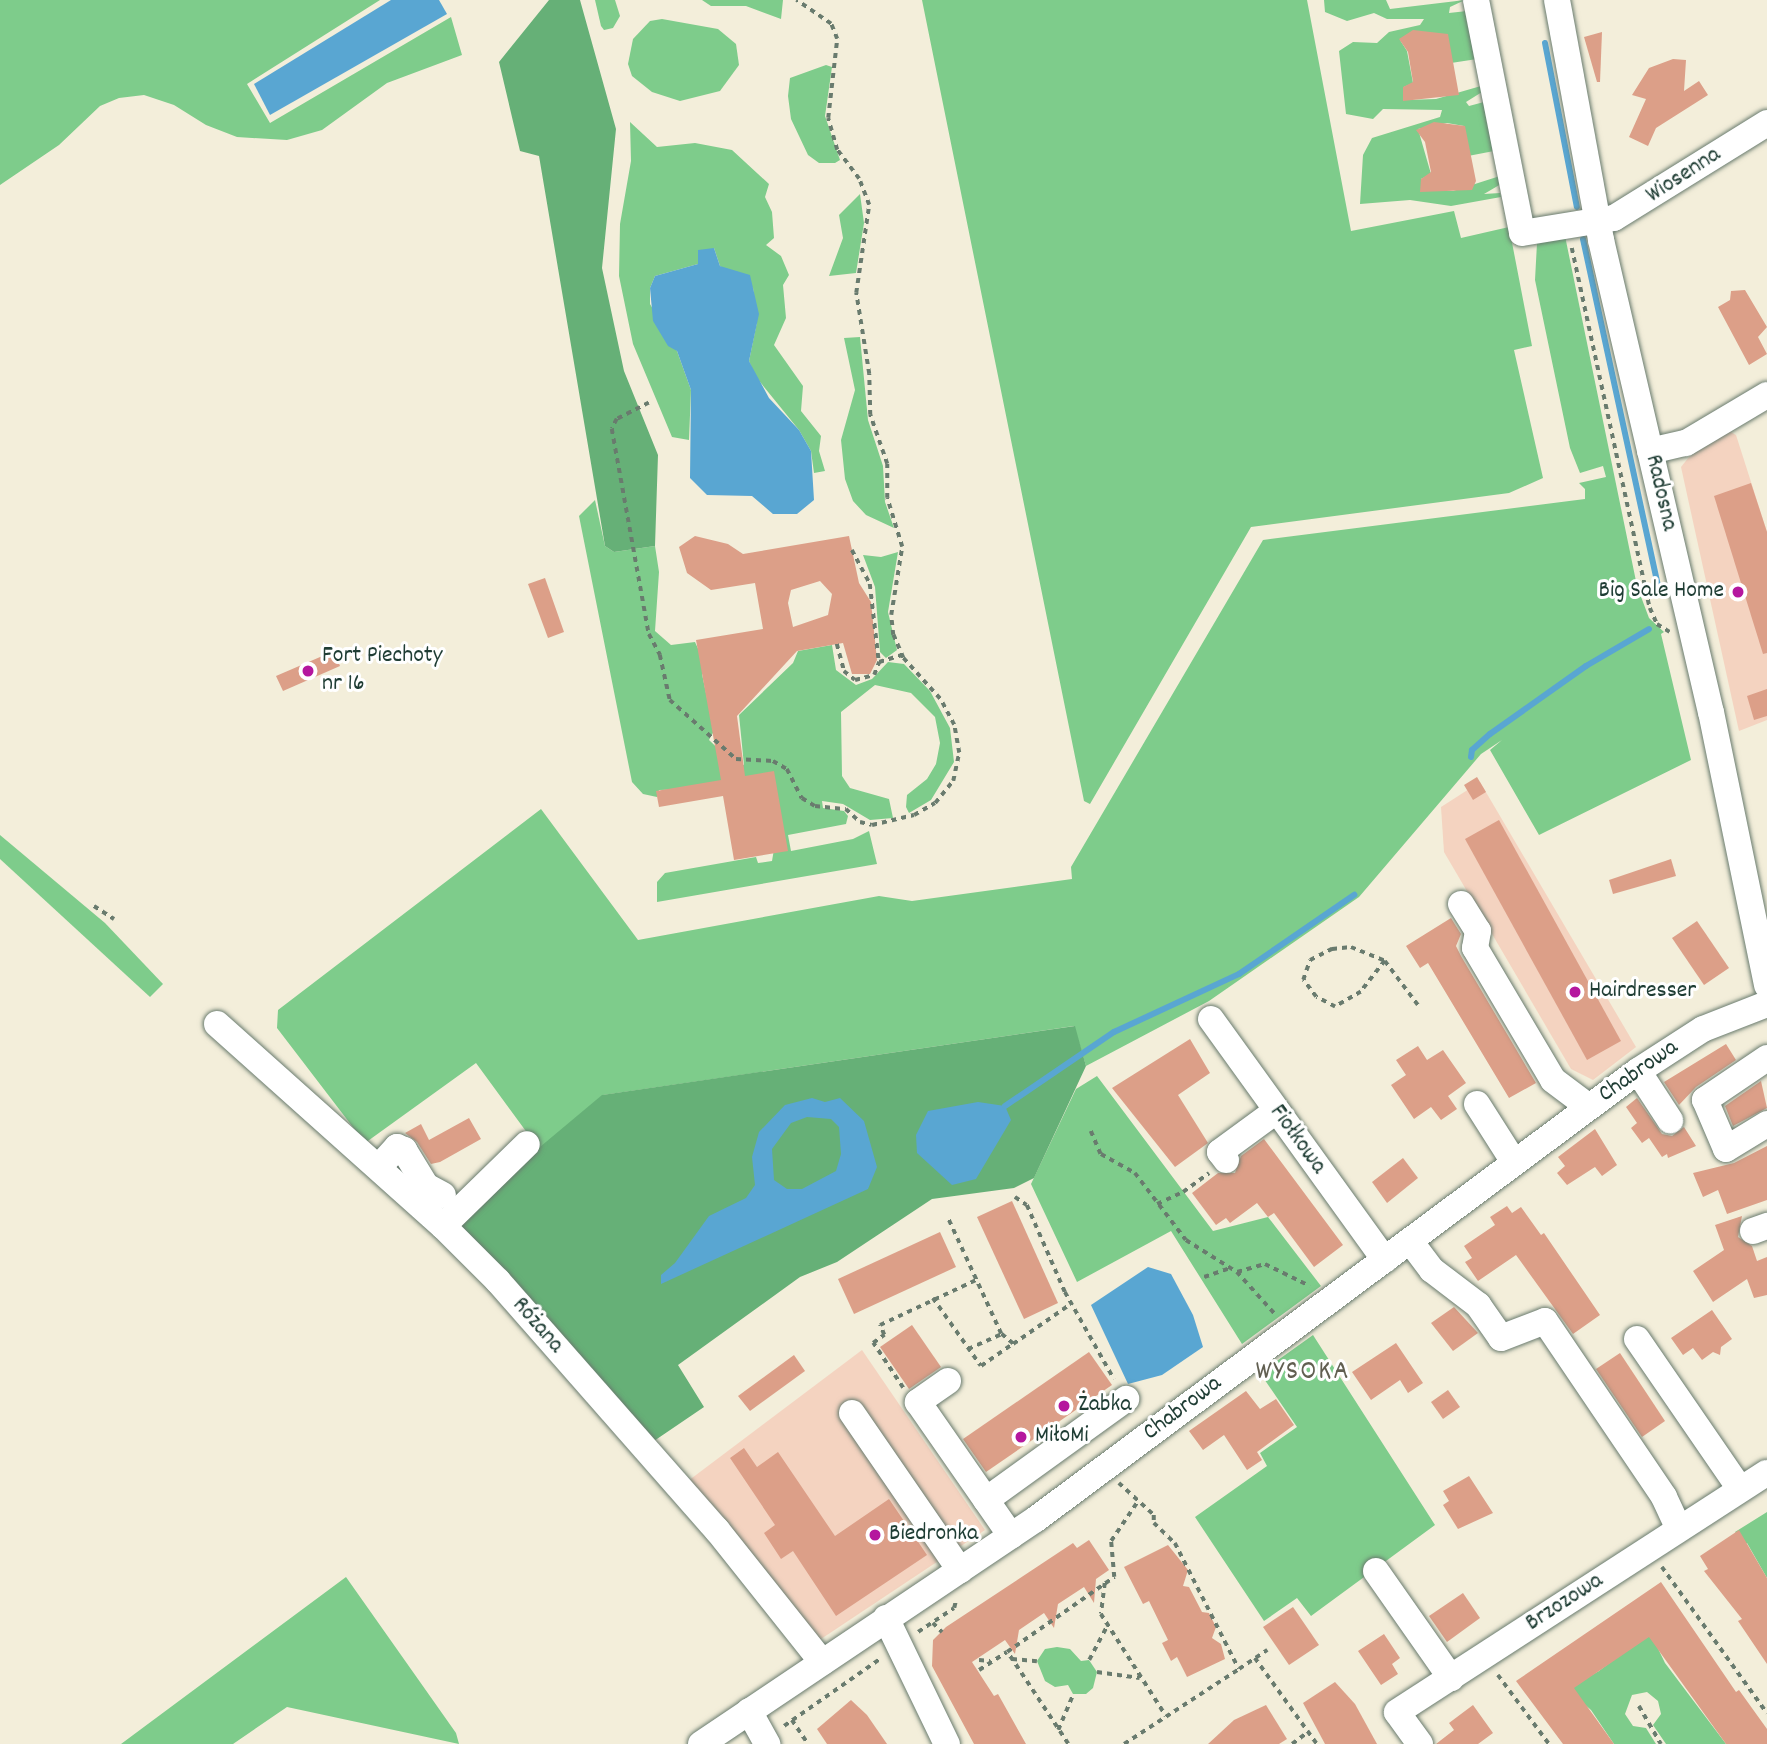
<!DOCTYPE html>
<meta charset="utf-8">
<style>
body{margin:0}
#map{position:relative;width:1767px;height:1744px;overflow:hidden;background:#f3eeda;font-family:Dekko,sans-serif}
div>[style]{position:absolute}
.built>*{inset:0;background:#f4d3c0}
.green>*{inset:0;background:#7ecc8b}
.forest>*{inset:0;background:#66b077}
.water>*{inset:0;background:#59a6d2}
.stream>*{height:6px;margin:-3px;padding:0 3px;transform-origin:3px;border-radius:3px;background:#59a6d2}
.building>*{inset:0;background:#dc9f88}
.path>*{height:3.5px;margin-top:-1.75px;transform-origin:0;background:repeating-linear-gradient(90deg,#697b6e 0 5px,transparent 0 10px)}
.roads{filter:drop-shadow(0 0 2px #697b6e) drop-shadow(0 0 2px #697b6e)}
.minor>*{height:26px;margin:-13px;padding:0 13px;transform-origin:13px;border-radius:13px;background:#fff}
.dots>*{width:19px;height:19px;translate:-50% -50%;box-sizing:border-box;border:4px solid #fff;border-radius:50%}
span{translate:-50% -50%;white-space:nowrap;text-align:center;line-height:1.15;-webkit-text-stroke:6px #fff;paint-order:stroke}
.street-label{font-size:24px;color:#1f3d34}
.poi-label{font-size:24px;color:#1f3d34}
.right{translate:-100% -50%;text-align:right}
.left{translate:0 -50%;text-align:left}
.quarter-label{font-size:28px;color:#615f51;letter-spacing:2px}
</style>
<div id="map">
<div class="built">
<div style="clip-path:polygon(1729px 431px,1736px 435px,1767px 532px,1767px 720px,1739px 731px,1681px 467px,1689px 457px)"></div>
<div style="clip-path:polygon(1480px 782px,1636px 1047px,1593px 1080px,1571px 1069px,1444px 852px,1441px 807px)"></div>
<div style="clip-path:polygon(862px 1350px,985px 1530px,818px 1641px,688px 1481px)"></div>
</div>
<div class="green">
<div style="clip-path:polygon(0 0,380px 0,247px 84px,270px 123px,451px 17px,462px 55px,387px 83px,322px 130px,287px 140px,237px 137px,206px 125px,174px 105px,144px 95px,119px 98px,100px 106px,59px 145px,0 185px)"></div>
<div style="clip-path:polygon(595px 0,615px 0,620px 16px,613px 28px,604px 30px,601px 26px)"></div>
<div style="clip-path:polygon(702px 0,783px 0,781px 19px,746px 6px,711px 6px)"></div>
<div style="clip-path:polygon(922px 0,1307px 0,1351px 231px,1454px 211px,1461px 238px,1509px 227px,1532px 346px,1514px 350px,1543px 478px,1509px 493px,1251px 527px,1090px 804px,1084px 801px)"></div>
<div style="clip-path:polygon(1324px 0,1386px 0,1390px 9px,1465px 0,1450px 7px,1449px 13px,1467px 11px,1477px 59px,1451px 63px,1400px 40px,1407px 51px,1413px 83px,1404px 87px,1406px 100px,1436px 99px,1481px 86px,1482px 92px,1466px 102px,1469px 106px,1484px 102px,1494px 151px,1468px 156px,1464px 126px,1447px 123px,1418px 129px,1431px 174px,1421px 179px,1421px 189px,1453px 191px,1500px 176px,1501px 184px,1484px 194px,1500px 193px,1501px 197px,1451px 206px,1410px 200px,1360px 204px,1363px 155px,1372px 138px,1440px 117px,1442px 110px,1383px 109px,1373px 119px,1346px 114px,1339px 51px,1353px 42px,1377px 43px,1389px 32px,1420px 25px,1424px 19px,1387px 19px,1374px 13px,1347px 21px,1325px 12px)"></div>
<div style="clip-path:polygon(662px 19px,718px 29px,736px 44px,739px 65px,720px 91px,680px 101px,652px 92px,632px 76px,628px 64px,633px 39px,650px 21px)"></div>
<div style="clip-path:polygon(826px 65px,832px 67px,825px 116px,840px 160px,835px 163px,819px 163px,808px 155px,791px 119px,788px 96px,790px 78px)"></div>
<div style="clip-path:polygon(630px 122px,657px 147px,695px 143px,732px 150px,769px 184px,765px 197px,772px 212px,774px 238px,766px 245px,781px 256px,789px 275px,783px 285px,786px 318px,774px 345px,803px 386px,801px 411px,821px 436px,819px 451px,825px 471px,814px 473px,811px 451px,799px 430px,756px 377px,749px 361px,757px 322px,753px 288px,720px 266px,714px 248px,698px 264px,655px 276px,650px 288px,650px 304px,677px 351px,691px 390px,689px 440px,672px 437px,633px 344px,619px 276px,620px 224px,631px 161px)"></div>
<div style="clip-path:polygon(860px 194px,864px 223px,856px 273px,829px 276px,843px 238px,839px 215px)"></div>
<div style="clip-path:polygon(1565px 236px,1637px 586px,1649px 618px,1664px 632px,1661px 634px,1691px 760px,1539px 835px,1490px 750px,1502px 740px,1481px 754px,1359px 897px,1209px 1001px,1086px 1066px,1074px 1026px,603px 1095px,539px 1149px,476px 1063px,365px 1143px,277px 1028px,278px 1010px,541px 809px,638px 940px,879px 896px,912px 901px,1072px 879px,1071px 867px,1263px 540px,1585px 499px,1585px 489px,1579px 483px,1606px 477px,1603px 466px,1580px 473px,1570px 448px,1535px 280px,1537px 243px)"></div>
<div style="clip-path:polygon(860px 337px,868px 420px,883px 466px,885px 502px,894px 528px,866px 515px,853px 501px,845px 479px,841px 440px,855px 390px,844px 338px)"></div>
<div style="clip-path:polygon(595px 500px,605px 546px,614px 552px,655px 546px,659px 572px,655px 631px,671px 645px,695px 642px,705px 664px,702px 674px,714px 731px,709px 740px,730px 760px,744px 765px,739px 715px,793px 663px,798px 651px,832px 645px,836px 670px,856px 685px,872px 679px,888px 662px,904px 664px,930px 691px,950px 728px,954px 762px,931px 800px,909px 813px,906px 807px,907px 795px,927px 779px,936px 764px,940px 743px,935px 717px,911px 693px,875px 685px,841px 712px,842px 776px,850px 788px,889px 799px,893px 818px,870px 820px,843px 804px,822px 801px,823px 808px,844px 811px,848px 816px,846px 824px,788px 835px,791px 851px,853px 839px,869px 831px,877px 864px,657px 902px,657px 882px,665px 873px,756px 857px,758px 863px,772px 861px,776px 837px,731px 788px,659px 790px,657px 797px,643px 794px,632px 782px,579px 516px)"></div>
<div style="clip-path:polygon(898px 552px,888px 612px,897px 650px,886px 658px,880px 652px,875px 587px,863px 555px,881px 557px)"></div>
<div style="clip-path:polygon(0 835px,105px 923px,163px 984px,150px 997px,0 859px)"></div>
<div style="clip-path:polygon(1097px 1076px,1213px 1231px,1268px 1217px,1321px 1286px,1242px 1344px,1171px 1231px,1077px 1282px,1031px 1184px,1076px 1089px)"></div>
<div style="clip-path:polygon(1313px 1335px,1435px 1525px,1311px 1616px,1297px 1598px,1264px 1621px,1195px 1517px,1267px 1466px,1260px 1453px,1297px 1427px,1260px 1373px)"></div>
<div style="clip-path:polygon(1767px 1512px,1767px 1578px,1747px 1543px,1744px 1544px,1735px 1532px)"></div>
<div style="clip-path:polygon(346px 1577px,456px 1733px,459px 1744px,287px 1707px,233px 1744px,121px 1744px)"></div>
<div style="clip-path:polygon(1650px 1632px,1665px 1663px,1726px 1744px,1666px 1744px,1653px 1725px,1661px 1714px,1658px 1701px,1647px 1692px,1632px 1695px,1625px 1714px,1633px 1726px,1646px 1728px,1656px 1744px,1614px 1744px,1591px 1710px,1567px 1689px,1599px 1671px)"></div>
<div style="clip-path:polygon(1057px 1647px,1070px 1649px,1081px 1661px,1089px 1660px,1097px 1672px,1093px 1688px,1086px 1694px,1073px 1694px,1068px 1685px,1055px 1687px,1045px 1681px,1037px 1661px,1045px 1649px)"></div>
</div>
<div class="forest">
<div style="clip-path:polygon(549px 0,580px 0,616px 129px,602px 268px,624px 371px,658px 455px,655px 546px,614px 552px,605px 546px,539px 156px,520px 151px,499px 62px)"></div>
<div style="clip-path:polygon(1075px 1026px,1086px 1066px,1034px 1178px,1014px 1188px,932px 1199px,837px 1262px,800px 1277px,678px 1365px,704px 1407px,651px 1443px,458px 1225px,528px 1157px,602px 1095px)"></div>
</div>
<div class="water">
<div style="clip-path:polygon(391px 0,439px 0,447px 14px,270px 115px,254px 84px)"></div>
<div style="clip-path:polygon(714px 248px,720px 266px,750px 275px,759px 314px,749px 361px,769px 398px,799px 430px,811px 451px,814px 500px,797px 514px,773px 514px,752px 496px,707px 495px,690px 478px,691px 390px,677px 351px,668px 346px,653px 321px,650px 288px,655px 276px,698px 264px,698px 250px)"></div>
<div style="clip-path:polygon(evenodd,812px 1098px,825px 1102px,840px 1098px,864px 1121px,877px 1167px,868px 1189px,661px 1284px,661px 1275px,675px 1263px,709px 1216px,746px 1198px,755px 1185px,752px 1157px,759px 1132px,785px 1105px,812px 1098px,807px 1117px,831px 1119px,839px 1127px,841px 1154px,836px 1171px,802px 1189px,787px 1189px,774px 1180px,772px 1149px,791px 1123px,807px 1117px)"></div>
<div style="clip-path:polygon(978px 1102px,1005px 1106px,1011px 1120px,976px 1179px,952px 1185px,917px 1153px,916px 1135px,928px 1111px)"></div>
<div style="clip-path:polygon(1148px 1267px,1171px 1274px,1193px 1315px,1203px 1347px,1162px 1375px,1128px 1384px,1091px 1305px)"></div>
</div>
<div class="stream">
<div style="left:1545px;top:43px;width:167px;rotate:79deg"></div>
<div style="left:1583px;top:239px;width:355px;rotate:77.8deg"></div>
<div style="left:1471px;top:757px;width:7px;rotate:-82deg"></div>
<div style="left:1472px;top:750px;width:24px;rotate:-42deg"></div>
<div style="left:1490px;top:734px;width:118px;rotate:-35.3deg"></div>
<div style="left:1586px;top:666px;width:73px;rotate:-30.4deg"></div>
<div style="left:1005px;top:1106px;width:132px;rotate:-34.2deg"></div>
<div style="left:1114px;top:1032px;width:138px;rotate:-24.9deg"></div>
<div style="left:1239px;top:974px;width:140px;rotate:-34.5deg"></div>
</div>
<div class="building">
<div style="clip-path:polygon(1413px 30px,1448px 34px,1459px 95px,1403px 101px,1403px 87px,1413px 82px,1408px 52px,1399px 39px)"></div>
<div style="clip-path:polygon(1602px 32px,1600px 82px,1597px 82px,1584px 37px)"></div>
<div style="clip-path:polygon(1673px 59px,1686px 60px,1684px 91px,1699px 81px,1708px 95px,1656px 128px,1648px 146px,1629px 137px,1646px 99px,1632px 95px,1649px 68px)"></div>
<div style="clip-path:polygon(1434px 122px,1465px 126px,1476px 181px,1472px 190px,1420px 192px,1421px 179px,1431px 172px,1425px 142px,1416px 130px)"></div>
<div style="clip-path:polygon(1745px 290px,1767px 327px,1758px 337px,1767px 354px,1749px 365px,1718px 307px,1730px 300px,1731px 291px)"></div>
<div style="clip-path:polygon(1751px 483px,1767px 532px,1767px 653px,1763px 654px,1714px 496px)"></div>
<div style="clip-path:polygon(evenodd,695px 536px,728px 544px,743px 554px,849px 536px,859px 583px,871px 602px,877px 660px,870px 674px,852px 674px,843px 643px,797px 651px,737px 716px,745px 776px,774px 771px,788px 851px,734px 860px,723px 796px,659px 807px,656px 791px,721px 780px,696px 640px,763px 629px,755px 583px,711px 590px,687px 573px,679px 547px,695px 536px,820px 581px,832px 594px,828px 615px,793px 627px,788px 603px,791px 590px,820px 581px)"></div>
<div style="clip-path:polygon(545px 578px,564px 632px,548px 638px,528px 584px)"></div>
<div style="clip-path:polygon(334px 651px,340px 666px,283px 691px,276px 676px)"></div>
<div style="clip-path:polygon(1767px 689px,1767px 716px,1754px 720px,1747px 696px)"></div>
<div style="clip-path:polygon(1477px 777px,1486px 792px,1473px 800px,1464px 785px)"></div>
<div style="clip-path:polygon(1499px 820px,1621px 1041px,1587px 1060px,1465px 839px)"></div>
<div style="clip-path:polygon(1671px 859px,1676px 876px,1613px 894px,1609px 880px)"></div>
<div style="clip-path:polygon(1451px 918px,1461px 934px,1456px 946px,1461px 956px,1536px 1083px,1509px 1098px,1428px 963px,1420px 968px,1406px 946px)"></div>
<div style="clip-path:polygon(1697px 921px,1729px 968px,1704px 985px,1672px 938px)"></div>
<div style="clip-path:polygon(1190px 1039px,1210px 1073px,1178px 1095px,1208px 1143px,1175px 1167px,1112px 1088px)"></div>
<div style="clip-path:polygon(1726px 1044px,1736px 1060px,1696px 1087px,1679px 1105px,1664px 1082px)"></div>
<div style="clip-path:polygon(1418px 1046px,1427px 1060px,1443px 1050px,1466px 1083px,1448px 1096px,1457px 1109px,1441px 1120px,1431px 1107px,1414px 1119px,1391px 1085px,1406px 1075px,1396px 1060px)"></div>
<div style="clip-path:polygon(1761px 1081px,1767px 1108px,1733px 1126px,1725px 1106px)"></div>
<div style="clip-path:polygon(1637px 1098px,1662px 1134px,1672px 1136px,1684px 1127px,1696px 1146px,1668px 1158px,1667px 1154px,1662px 1157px,1649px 1138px,1642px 1143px,1631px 1128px,1637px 1123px,1626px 1107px)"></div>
<div style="clip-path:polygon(469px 1118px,481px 1139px,440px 1162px,431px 1164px,417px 1142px,405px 1133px,421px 1124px,429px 1140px)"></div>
<div style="clip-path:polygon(1595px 1129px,1617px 1165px,1602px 1176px,1595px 1167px,1567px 1185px,1557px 1173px,1565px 1166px,1558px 1157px)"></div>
<div style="clip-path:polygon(1264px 1139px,1343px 1245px,1314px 1267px,1274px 1213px,1268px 1217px,1257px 1203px,1230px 1223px,1226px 1218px,1216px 1225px,1192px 1193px,1218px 1173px,1235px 1173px,1241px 1156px)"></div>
<div style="clip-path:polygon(1767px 1146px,1767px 1200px,1727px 1214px,1718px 1190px,1703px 1197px,1693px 1173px,1734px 1163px)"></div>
<div style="clip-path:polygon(1403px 1158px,1418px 1178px,1387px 1203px,1372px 1182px)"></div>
<div style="clip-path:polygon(1012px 1201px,1058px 1303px,1024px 1319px,977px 1217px)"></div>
<div style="clip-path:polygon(1507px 1206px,1512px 1213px,1521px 1207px,1541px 1235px,1544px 1233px,1600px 1315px,1573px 1334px,1516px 1255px,1478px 1281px,1465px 1262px,1472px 1258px,1464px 1246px,1495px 1225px,1490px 1217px)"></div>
<div style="clip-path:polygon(1742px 1216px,1738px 1237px,1752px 1246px,1757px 1261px,1767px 1257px,1767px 1295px,1754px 1298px,1747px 1279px,1713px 1302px,1693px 1271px,1724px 1250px,1715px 1225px)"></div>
<div style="clip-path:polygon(940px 1232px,956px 1267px,854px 1314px,838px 1279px)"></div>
<div style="clip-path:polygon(1454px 1307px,1478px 1333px,1453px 1351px,1431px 1323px)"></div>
<div style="clip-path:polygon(1712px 1310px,1732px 1339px,1721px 1347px,1720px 1355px,1713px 1352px,1702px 1360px,1693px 1348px,1683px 1355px,1671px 1338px)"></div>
<div style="clip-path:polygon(912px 1325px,941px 1367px,909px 1389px,880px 1347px)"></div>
<div style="clip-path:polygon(1396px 1343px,1423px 1383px,1408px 1393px,1400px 1380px,1371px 1400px,1352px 1372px)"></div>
<div style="clip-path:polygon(1089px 1352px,1112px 1385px,986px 1472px,963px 1439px)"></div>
<div style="clip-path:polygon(1620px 1353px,1665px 1421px,1642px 1437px,1596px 1369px)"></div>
<div style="clip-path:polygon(794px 1355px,805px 1371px,750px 1411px,738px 1396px)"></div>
<div style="clip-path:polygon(1448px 1390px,1460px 1407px,1443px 1419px,1431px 1402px)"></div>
<div style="clip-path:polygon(1246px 1391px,1260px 1409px,1276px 1399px,1294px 1425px,1257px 1452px,1262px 1460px,1247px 1470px,1224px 1435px,1203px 1450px,1189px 1431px)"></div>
<div style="clip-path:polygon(744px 1448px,757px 1467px,778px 1452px,835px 1536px,889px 1499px,927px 1555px,836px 1616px,793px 1551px,781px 1559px,764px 1533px,775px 1525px,730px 1458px)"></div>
<div style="clip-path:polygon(1469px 1476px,1493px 1513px,1458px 1529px,1443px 1505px,1449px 1501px,1443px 1491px)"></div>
<div style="clip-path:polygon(1739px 1530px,1767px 1578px,1767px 1664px,1738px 1621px,1742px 1619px,1704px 1571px,1708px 1569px,1700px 1556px)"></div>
<div style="clip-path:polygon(1089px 1540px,1109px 1570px,1096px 1579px,1094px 1603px,1084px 1587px,1058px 1604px,1054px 1628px,1044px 1613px,1019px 1630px,1015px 1654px,1005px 1640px,972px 1662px,994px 1696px,998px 1694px,1026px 1744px,974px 1744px,932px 1666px,933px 1640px,946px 1627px,1073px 1543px,1077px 1548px)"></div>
<div style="clip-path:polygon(1168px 1545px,1188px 1570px,1183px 1586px,1189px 1587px,1202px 1612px,1209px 1613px,1216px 1627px,1212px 1638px,1221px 1644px,1225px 1659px,1187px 1677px,1177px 1657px,1171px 1661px,1162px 1643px,1168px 1640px,1149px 1601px,1143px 1604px,1124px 1567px)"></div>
<div style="clip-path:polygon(1661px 1582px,1736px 1692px,1739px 1690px,1767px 1729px,1767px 1744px,1726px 1744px,1649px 1637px,1574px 1688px,1614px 1744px,1563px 1744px,1516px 1681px)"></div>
<div style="clip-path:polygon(1463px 1593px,1480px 1618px,1447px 1642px,1429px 1616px)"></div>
<div style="clip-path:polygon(1293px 1607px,1319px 1645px,1289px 1665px,1263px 1627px)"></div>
<div style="clip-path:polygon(1384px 1634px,1400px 1658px,1392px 1664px,1398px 1674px,1381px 1685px,1358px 1651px)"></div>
<div style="clip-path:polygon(1335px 1682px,1355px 1704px,1377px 1744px,1325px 1744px,1303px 1703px)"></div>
<div style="clip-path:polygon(851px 1700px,867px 1715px,887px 1744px,827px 1744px,817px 1729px)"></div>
<div style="clip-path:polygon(1266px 1705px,1287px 1739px,1279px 1744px,1208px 1744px,1234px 1720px)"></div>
<div style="clip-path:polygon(1473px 1705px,1493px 1733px,1478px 1744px,1436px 1744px,1454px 1730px,1449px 1723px)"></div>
</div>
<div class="path">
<div style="left:1572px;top:248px;width:368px;rotate:77.8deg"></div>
<div style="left:1650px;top:608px;width:17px;rotate:66deg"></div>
<div style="left:1657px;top:624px;width:15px;rotate:32deg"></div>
<div style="left:649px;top:403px;width:36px;rotate:153deg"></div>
<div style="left:617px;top:419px;width:11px;rotate:117deg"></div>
<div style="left:612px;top:429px;width:208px;rotate:79.8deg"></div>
<div style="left:649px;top:634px;width:24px;rotate:62deg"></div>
<div style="left:660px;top:655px;width:46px;rotate:77.5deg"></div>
<div style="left:670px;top:700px;width:89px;rotate:41.8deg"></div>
<div style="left:736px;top:759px;width:37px;rotate:3deg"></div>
<div style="left:773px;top:761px;width:16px;rotate:30deg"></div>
<div style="left:787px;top:769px;width:33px;rotate:63deg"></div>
<div style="left:802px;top:798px;width:15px;rotate:32deg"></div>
<div style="left:815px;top:806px;width:31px;rotate:6deg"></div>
<div style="left:846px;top:809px;width:19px;rotate:43deg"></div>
<div style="left:860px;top:822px;width:12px;rotate:14deg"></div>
<div style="left:872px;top:825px;width:43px;rotate:-13.4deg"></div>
<div style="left:914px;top:815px;width:24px;rotate:-30deg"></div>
<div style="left:935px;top:803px;width:28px;rotate:-51deg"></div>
<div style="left:953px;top:781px;width:29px;rotate:-78deg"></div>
<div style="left:959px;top:753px;width:28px;rotate:-100deg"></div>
<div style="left:954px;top:725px;width:30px;rotate:-118deg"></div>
<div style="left:940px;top:699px;width:55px;rotate:-132.1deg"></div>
<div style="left:903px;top:658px;width:25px;rotate:-113deg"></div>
<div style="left:893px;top:635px;width:20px;rotate:-96deg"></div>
<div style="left:891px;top:615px;width:69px;rotate:-80.8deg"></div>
<div style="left:902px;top:547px;width:51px;rotate:-107deg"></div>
<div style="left:887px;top:498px;width:34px;rotate:-90deg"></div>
<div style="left:887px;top:464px;width:52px;rotate:-109.1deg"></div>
<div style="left:870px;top:415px;width:41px;rotate:-91.4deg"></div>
<div style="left:869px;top:374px;width:82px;rotate:-99.1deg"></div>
<div style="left:856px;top:293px;width:89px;rotate:-81.6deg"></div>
<div style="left:869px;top:205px;width:28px;rotate:-111deg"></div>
<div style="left:859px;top:179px;width:36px;rotate:-127deg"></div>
<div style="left:837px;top:150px;width:33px;rotate:-106deg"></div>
<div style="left:828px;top:118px;width:80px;rotate:-83.5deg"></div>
<div style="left:837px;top:39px;width:16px;rotate:-112deg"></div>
<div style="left:831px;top:24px;width:42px;rotate:-145.6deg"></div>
<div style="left:852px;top:550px;width:38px;rotate:62deg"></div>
<div style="left:870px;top:584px;width:79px;rotate:83.4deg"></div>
<div style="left:879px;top:662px;width:24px;rotate:-17deg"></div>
<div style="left:837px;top:644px;width:28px;rotate:75deg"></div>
<div style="left:844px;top:671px;width:14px;rotate:39deg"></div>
<div style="left:855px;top:680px;width:20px;rotate:-15deg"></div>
<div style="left:874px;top:675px;width:14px;rotate:-69deg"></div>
<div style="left:94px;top:906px;width:24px;rotate:33deg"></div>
<div style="left:1385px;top:961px;width:39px;rotate:128deg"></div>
<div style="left:1361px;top:992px;width:30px;rotate:150deg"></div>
<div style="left:1335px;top:1007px;width:21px;rotate:-152deg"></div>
<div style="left:1316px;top:997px;width:21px;rotate:-127deg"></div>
<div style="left:1303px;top:980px;width:21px;rotate:-71deg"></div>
<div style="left:1310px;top:960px;width:25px;rotate:-27deg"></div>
<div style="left:1332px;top:949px;width:19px;rotate:-6deg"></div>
<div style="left:1351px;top:947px;width:37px;rotate:22deg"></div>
<div style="left:1385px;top:961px;width:55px;rotate:53.1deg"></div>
<div style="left:1091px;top:1131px;width:25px;rotate:67deg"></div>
<div style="left:1101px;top:1154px;width:39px;rotate:29deg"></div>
<div style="left:1135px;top:1173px;width:84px;rotate:52.7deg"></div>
<div style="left:1186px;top:1240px;width:60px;rotate:32.1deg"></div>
<div style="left:1237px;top:1272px;width:29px;rotate:-16deg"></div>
<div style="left:1265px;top:1264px;width:50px;rotate:26.1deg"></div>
<div style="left:1015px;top:1197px;width:14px;rotate:34deg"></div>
<div style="left:1027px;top:1205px;width:95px;rotate:66.4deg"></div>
<div style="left:1065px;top:1292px;width:100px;rotate:60.6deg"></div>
<div style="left:1157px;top:1204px;width:29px;rotate:-25deg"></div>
<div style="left:1183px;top:1192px;width:32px;rotate:-36deg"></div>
<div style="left:1237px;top:1272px;width:57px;rotate:47.9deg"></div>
<div style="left:1204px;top:1277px;width:28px;rotate:-19deg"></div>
<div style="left:933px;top:1298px;width:83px;rotate:54.8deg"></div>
<div style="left:981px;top:1366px;width:39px;rotate:-35deg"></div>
<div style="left:1013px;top:1344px;width:16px;rotate:-140deg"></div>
<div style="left:1001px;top:1334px;width:127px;rotate:-114.7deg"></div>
<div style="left:1013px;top:1344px;width:72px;rotate:-34.8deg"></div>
<div style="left:968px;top:1349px;width:36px;rotate:-24deg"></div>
<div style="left:903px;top:1388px;width:54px;rotate:-123.7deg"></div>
<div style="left:873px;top:1343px;width:14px;rotate:-36deg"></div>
<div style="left:884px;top:1335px;width:11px;rotate:-112deg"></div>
<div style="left:880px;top:1325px;width:106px;rotate:-25.1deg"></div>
<div style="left:1119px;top:1483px;width:47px;rotate:42.4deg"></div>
<div style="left:1154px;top:1515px;width:8px;rotate:90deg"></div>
<div style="left:1154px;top:1523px;width:29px;rotate:44deg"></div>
<div style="left:1175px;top:1543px;width:141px;rotate:63.1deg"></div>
<div style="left:1239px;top:1669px;width:34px;rotate:-34deg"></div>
<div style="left:1662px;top:1567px;width:180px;rotate:54.3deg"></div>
<div style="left:1105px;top:1583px;width:31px;rotate:97deg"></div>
<div style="left:1101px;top:1614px;width:121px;rotate:57.5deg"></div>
<div style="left:933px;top:1623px;width:13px;rotate:45deg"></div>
<div style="left:918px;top:1632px;width:43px;rotate:-33.7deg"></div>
<div style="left:954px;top:1608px;width:9px;rotate:-77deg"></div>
<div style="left:1255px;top:1658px;width:106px;rotate:54.2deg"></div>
<div style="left:1012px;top:1659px;width:25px;rotate:5deg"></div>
<div style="left:979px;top:1660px;width:11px;rotate:5deg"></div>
<div style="left:1089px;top:1660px;width:40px;rotate:-62deg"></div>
<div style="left:979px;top:1670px;width:33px;rotate:-33deg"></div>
<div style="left:1097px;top:1672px;width:43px;rotate:7.9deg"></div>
<div style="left:1498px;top:1675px;width:86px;rotate:53.5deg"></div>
<div style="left:1639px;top:1706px;width:44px;rotate:59.9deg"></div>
<div style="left:792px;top:1720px;width:29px;rotate:56deg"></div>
<div style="left:784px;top:1726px;width:118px;rotate:-35deg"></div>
<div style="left:1058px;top:1730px;width:39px;rotate:-67deg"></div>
<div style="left:1068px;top:1744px;width:110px;rotate:-123.5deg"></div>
<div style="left:1007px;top:1652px;width:131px;rotate:-35deg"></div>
<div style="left:1114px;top:1577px;width:36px;rotate:-95deg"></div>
<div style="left:1111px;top:1541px;width:48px;rotate:-56deg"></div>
<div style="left:1124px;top:1744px;width:137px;rotate:-33.1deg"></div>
<div style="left:1292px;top:1744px;width:20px;rotate:-37deg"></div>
</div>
<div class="roads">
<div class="minor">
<div style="left:1476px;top:0;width:237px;rotate:78.8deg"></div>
<div style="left:1522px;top:233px;width:93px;rotate:-9.3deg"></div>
<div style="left:1614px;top:218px;width:180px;rotate:-31.8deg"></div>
<div style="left:1557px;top:0;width:244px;rotate:79.6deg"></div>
<div style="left:1601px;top:240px;width:485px;rotate:76.9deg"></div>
<div style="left:1711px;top:712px;width:279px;rotate:78.4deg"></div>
<div style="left:1650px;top:451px;width:37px;rotate:-13deg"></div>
<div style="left:1686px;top:443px;width:94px;rotate:-30.7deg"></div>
<div style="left:1461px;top:904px;width:32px;rotate:58deg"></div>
<div style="left:1478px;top:931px;width:17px;rotate:100deg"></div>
<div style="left:1475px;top:948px;width:153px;rotate:59.4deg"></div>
<div style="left:1553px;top:1080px;width:45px;rotate:36.9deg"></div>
<div style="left:1211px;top:1019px;width:297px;rotate:54.2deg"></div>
<div style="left:217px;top:1024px;width:303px;rotate:41.8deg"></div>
<div style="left:443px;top:1226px;width:78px;rotate:45deg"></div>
<div style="left:498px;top:1281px;width:332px;rotate:48.7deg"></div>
<div style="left:717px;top:1530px;width:169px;rotate:51.5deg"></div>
<div style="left:1767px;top:1058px;width:75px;rotate:145.9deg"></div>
<div style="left:1705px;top:1100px;width:53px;rotate:66.8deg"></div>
<div style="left:1726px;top:1149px;width:48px;rotate:-31.4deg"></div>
<div style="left:1638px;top:1071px;width:59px;rotate:56.9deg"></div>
<div style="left:1477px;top:1104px;width:69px;rotate:57.5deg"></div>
<div style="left:1226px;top:1160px;width:10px;rotate:-127deg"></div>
<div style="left:1220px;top:1152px;width:69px;rotate:-36.2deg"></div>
<div style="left:379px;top:1167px;width:27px;rotate:-48deg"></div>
<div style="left:397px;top:1147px;width:8px;rotate:23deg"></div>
<div style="left:404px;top:1150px;width:42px;rotate:58.6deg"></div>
<div style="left:426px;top:1186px;width:19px;rotate:28deg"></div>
<div style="left:443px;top:1226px;width:117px;rotate:-44.3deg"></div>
<div style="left:1753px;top:1231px;width:15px;rotate:-20deg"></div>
<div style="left:1410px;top:1241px;width:36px;rotate:53deg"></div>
<div style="left:1432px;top:1270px;width:58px;rotate:37.3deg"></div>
<div style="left:1478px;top:1305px;width:40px;rotate:55.1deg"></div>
<div style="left:1501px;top:1338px;width:47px;rotate:-21.1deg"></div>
<div style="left:1545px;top:1321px;width:212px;rotate:55.9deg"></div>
<div style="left:1664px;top:1497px;width:35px;rotate:65deg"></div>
<div style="left:1637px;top:1339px;width:182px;rotate:55.5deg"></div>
<div style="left:948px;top:1381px;width:37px;rotate:145deg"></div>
<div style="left:918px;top:1402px;width:163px;rotate:55.2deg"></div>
<div style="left:852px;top:1413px;width:191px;rotate:55.5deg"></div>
<div style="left:986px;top:1500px;width:173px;rotate:-35.8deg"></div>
<div style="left:1376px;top:1571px;width:131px;rotate:55deg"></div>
<div style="left:886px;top:1618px;width:140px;rotate:64.2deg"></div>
<div style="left:749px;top:1711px;width:38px;rotate:61deg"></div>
<div style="left:701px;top:1744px;width:404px;rotate:-33.9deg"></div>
<div style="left:1036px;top:1519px;width:750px;rotate:-36.66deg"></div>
<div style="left:1638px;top:1071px;width:77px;rotate:-32.9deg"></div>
<div style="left:1703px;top:1029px;width:69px;rotate:-21.3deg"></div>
<div style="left:1420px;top:1744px;width:39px;rotate:-126deg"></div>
<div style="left:1397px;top:1712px;width:440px;rotate:-32.9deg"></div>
</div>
</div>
<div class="dots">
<div style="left:1738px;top:592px;background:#b5179e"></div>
<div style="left:308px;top:671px;background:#b5179e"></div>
<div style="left:1575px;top:992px;background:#b5179e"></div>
<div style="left:1064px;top:1406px;background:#b5179e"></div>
<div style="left:1021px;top:1437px;background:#b5179e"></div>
<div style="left:875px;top:1535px;background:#b5179e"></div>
</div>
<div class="street-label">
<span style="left:1684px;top:176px;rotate:-33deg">Wiosenna</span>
<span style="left:1660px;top:493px;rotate:77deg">Radosna</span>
<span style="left:1639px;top:1072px;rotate:-35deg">Chabrowa</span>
<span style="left:1297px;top:1140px;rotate:54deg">Fiołkowa</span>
<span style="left:537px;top:1326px;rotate:49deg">Różana</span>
<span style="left:1183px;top:1409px;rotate:-37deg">Chabrowa</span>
<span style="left:1565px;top:1603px;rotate:-33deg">Brzozowa</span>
</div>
<div class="poi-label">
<span class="right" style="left:1724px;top:592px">Big Sale Home</span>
<span class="left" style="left:322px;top:671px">Fort Piechoty<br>nr 16</span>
<span class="left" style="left:1589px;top:992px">Hairdresser</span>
<span class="left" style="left:1078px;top:1406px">Żabka</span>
<span class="left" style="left:1035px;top:1437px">MiłoMi</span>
<span class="left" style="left:889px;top:1535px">Biedronka</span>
</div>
<div class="quarter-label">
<span style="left:1303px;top:1373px">WYSOKA</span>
</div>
</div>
